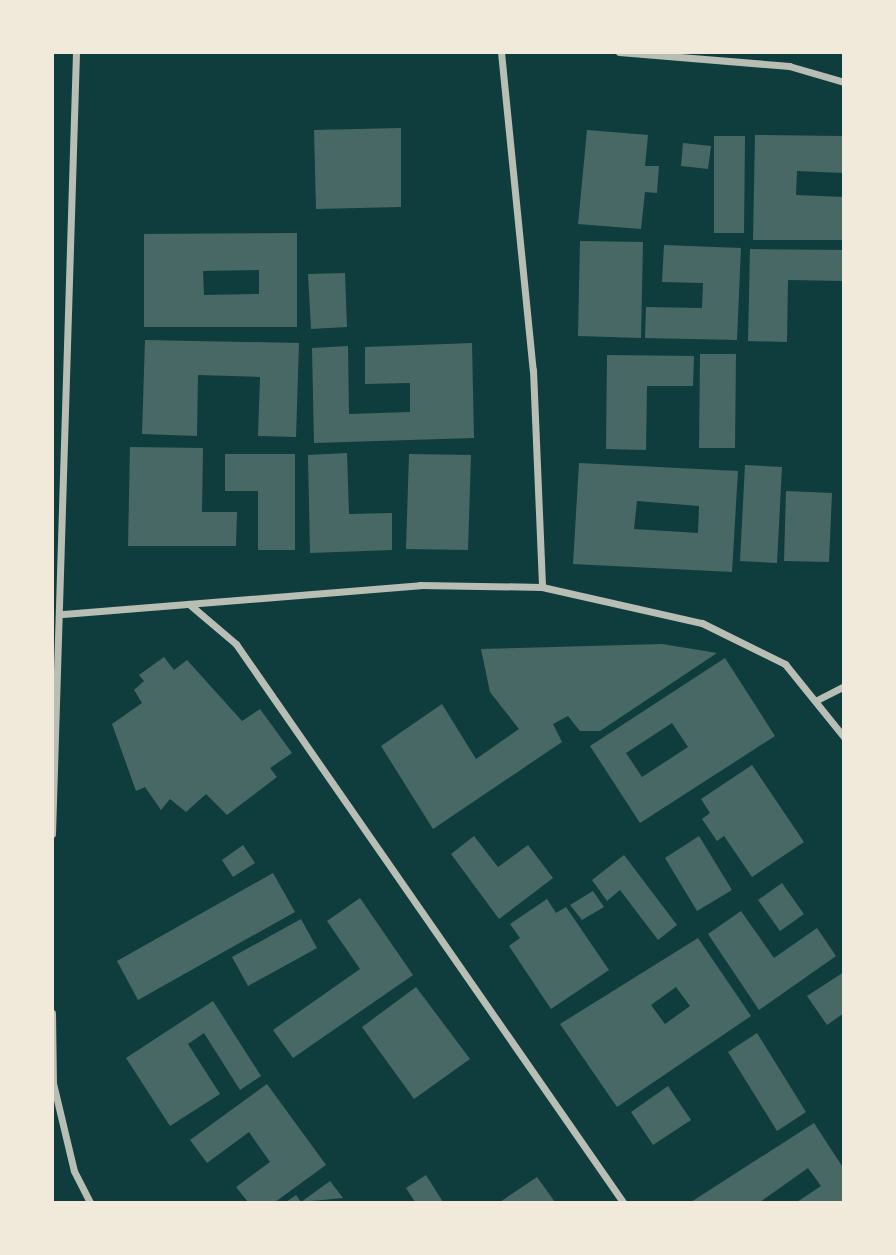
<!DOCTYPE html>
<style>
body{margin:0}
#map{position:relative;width:896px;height:1255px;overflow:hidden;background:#0f3d3e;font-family:Poppins,sans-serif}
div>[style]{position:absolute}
.building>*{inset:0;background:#486865}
.minor>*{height:7px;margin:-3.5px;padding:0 3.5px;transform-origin:3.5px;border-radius:3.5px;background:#b8beb3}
span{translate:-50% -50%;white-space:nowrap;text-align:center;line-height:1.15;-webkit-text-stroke:7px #f1e9da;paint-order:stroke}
.frame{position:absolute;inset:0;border:54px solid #f1e9da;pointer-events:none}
</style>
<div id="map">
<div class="building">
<div style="clip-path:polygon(401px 128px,401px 207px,316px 209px,314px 130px)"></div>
<div style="clip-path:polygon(587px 130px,648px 135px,645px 166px,659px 166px,657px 193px,645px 192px,641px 229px,578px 224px)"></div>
<div style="clip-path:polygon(755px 135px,844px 136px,844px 173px,797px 171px,796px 195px,844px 197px,844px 240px,753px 240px)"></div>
<div style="clip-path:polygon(714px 136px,745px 136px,744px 233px,714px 233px)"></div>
<div style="clip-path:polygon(683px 143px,711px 146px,708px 169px,681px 166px)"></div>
<div style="clip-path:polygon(evenodd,297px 233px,297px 327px,144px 327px,144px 234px,297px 233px,259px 270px,259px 294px,204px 295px,203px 271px,259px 270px)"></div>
<div style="clip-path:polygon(580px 241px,643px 242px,641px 338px,578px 336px)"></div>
<div style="clip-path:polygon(664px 245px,741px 248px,737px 340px,645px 338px,646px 307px,702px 308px,703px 283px,662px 282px)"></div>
<div style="clip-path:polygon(750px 249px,844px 250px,844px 281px,788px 280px,787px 342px,748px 341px)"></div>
<div style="clip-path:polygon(345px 273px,347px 327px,311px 329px,308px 274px)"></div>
<div style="clip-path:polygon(145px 340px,299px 343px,296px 437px,258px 436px,260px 377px,198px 375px,197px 436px,142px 434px)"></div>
<div style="clip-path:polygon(472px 343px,474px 438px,314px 443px,312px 348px,348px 346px,349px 414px,410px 412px,410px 383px,365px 384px,365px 347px)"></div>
<div style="clip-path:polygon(700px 354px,736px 354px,735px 448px,699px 448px)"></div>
<div style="clip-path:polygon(607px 355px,694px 356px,693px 386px,647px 386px,646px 450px,606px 449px)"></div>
<div style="clip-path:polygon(130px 447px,203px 448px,202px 512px,237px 512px,236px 546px,128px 546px)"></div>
<div style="clip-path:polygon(347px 453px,349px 514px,392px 513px,392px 550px,310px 553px,308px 455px)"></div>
<div style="clip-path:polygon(225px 454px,295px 454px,295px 550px,258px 550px,258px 491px,225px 491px)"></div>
<div style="clip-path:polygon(409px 454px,471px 455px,468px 550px,406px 549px)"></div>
<div style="clip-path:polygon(evenodd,579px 463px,738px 471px,732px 572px,573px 564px,579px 463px,637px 501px,699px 506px,698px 533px,634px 529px,637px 501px)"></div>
<div style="clip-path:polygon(745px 465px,782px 467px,777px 563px,740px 561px)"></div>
<div style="clip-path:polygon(786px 491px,832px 493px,829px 562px,784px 561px)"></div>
<div style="clip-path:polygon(662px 644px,717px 653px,600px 731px,580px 731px,568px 716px,553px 724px,562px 742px,433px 829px,381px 746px,442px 704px,476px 759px,519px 729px,490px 692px,481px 649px)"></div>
<div style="clip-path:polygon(164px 657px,174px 670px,187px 660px,242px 721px,260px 709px,292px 753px,270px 768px,277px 777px,227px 815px,206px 794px,186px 812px,170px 799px,161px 810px,145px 787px,136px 791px,112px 724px,142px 703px,134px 690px,144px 681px,139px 675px)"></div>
<div style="clip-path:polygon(evenodd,725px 658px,775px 736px,640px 823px,590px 746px,725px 658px,672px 723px,688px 747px,642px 777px,626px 753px,672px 723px)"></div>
<div style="clip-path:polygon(752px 765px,804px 842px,752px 877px,724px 836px,717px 841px,702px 819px,710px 813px,701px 799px)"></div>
<div style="clip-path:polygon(474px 836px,498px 867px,528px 845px,553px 878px,499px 919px,451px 854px)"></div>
<div style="clip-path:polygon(699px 836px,732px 890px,697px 911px,665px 858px)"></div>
<div style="clip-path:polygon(243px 845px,255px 863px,233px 877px,222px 860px)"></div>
<div style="clip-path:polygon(624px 855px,677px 925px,658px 940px,620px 890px,607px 901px,592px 880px)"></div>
<div style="clip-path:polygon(273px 873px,295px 912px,138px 1000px,117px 961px)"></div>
<div style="clip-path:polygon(782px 883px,804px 914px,780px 931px,758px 900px)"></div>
<div style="clip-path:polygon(593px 891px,604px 907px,582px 920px,570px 905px)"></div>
<div style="clip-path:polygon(360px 898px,413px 975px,293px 1058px,273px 1030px,360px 969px,327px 921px)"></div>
<div style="clip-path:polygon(547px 899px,556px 913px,566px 907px,609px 970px,551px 1009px,509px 946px,520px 938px,510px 924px)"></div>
<div style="clip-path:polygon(741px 911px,774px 958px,817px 928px,836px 956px,759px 1010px,708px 934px)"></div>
<div style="clip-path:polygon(301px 919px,317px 948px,248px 986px,232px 957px)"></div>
<div style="clip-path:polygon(evenodd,698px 938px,751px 1016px,617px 1107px,560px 1024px,698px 938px,676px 987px,690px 1006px,665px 1024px,651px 1005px,676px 987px)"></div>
<div style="clip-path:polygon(844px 972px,844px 1013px,827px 1025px,807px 996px)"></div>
<div style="clip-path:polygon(416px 987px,470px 1059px,414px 1099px,362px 1027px)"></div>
<div style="clip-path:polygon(213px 1001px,261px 1076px,240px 1090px,204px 1033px,188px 1044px,220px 1094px,170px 1126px,126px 1058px)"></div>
<div style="clip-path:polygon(757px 1033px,806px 1112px,777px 1131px,728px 1052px)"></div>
<div style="clip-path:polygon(267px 1084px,326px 1165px,275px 1202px,248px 1202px,236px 1187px,270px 1162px,249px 1132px,207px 1163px,190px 1140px)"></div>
<div style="clip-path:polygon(668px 1086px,691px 1120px,653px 1145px,631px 1112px)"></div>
<div style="clip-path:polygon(814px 1123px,844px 1169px,844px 1202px,797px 1202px,821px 1186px,808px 1168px,760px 1202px,691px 1202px)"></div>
<div style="clip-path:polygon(426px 1175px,443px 1202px,415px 1202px,406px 1188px)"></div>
<div style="clip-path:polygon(537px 1177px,555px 1202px,500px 1202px)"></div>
<div style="clip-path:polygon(330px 1181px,343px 1198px,301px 1202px)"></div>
<div style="clip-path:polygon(296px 1195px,301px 1202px,286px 1202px)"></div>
</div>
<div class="minor">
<div style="left:501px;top:52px;width:320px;rotate:84.3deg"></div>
<div style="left:533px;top:370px;width:217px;rotate:87.6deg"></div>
<div style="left:619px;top:52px;width:171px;rotate:4.7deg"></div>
<div style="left:789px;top:66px;width:57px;rotate:16.2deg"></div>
<div style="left:189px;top:604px;width:62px;rotate:40.4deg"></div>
<div style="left:236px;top:644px;width:679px;rotate:55.26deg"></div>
<div style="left:63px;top:614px;width:358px;rotate:-4.6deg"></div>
<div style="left:420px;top:585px;width:122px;rotate:0.9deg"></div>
<div style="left:542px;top:587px;width:164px;rotate:12.7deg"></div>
<div style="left:702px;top:623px;width:93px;rotate:26.3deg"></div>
<div style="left:785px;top:664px;width:94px;rotate:51.1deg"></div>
<div style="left:817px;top:700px;width:30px;rotate:-27deg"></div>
<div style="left:52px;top:834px;width:782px;rotate:-88.24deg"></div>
<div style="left:52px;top:1013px;width:70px;rotate:89.2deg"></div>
<div style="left:53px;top:1083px;width:90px;rotate:76.6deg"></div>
<div style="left:74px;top:1171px;width:35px;rotate:63deg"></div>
</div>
<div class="frame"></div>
</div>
